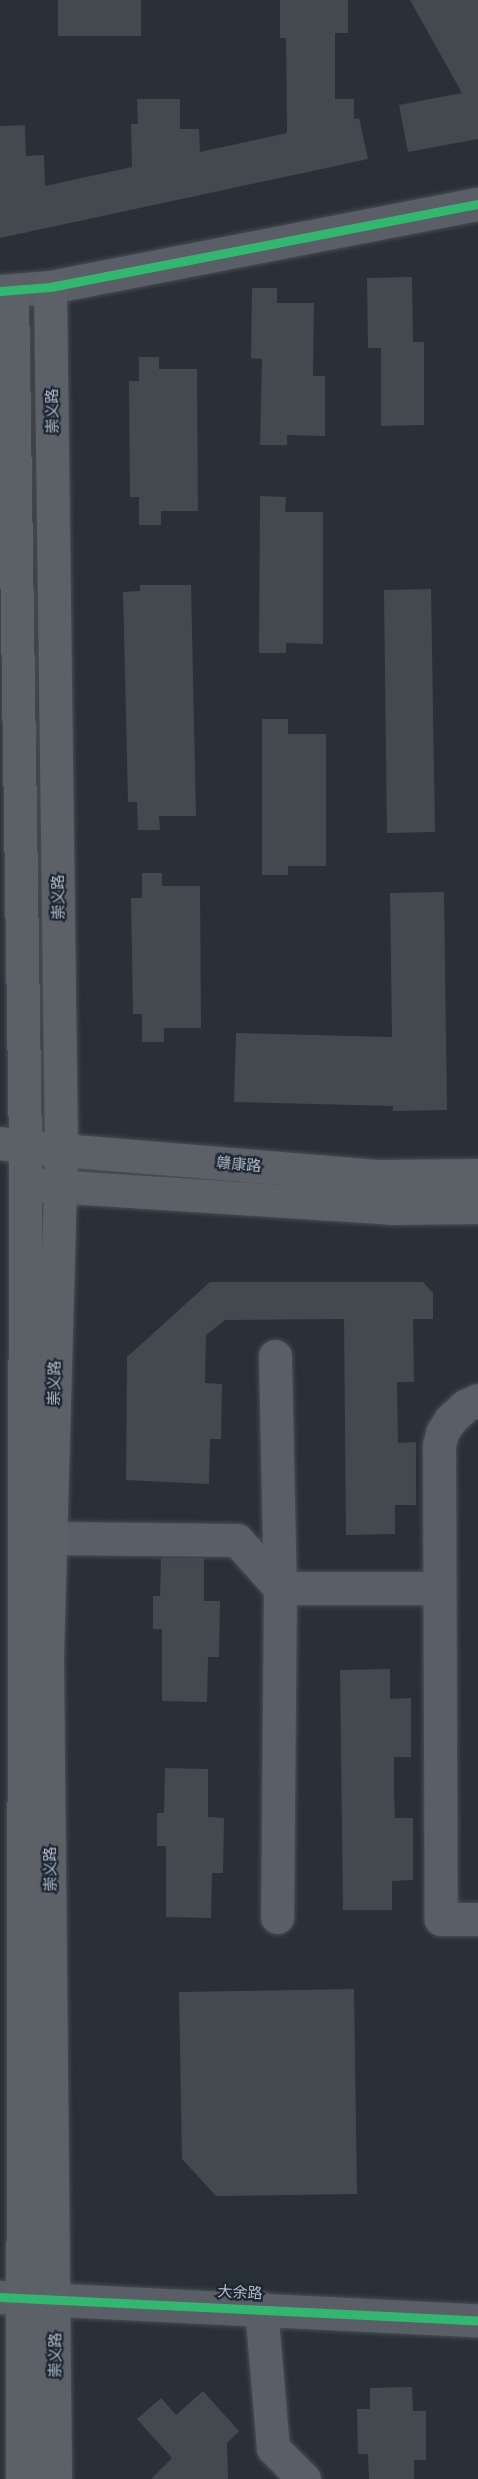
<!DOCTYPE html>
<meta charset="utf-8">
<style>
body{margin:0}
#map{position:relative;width:478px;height:2479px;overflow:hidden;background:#2a3038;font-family:Inter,"Noto Sans SC",sans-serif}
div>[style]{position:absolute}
.building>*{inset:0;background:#444950}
.roads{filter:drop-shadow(0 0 2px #484c53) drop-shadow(0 0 2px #484c53)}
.minor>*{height:33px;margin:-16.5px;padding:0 16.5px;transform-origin:16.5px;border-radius:16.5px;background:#5a5e66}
.major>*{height:33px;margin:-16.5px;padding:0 16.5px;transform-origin:16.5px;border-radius:16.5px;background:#5c6168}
.cycleway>*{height:9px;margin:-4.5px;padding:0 4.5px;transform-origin:4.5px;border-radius:4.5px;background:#33b770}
span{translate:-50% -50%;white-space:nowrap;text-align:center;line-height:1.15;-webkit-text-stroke:4.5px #1d2633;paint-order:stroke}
.street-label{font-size:15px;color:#b4bcc9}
</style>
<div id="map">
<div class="building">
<div style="clip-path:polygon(58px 0,141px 0,141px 36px,58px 36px)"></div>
<div style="clip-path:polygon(280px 0,348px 0,348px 33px,335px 33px,335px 99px,354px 99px,354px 119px,359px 118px,368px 159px,0 238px,0 126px,25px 125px,26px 156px,44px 155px,45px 186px,132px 167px,131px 124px,138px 124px,137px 99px,180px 99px,180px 129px,199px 129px,200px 152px,287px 133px,286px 38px,280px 38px)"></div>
<div style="clip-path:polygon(410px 0,478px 0,478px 139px,408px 152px,399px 105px,462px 93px)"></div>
<div style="clip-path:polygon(412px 277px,413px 342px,424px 342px,424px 425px,381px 426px,381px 348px,368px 348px,367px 278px)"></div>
<div style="clip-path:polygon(252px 288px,277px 288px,277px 303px,314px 303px,313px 376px,325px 376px,325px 436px,287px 435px,287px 445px,260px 445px,262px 359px,251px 358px)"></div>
<div style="clip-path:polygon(139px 357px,159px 357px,159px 369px,197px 369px,198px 511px,161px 511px,161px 525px,139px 525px,139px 497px,130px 497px,129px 381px,139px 381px)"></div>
<div style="clip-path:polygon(260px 496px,286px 497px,285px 512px,323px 512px,323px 644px,286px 643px,286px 653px,259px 653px)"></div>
<div style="clip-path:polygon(140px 585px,191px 585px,196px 816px,159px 816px,160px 830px,138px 830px,137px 802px,128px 802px,123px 592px,140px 591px)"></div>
<div style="clip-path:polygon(431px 589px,435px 832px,387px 833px,384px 590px)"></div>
<div style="clip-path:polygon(262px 719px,288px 719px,288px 734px,326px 734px,326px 866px,288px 866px,288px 875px,262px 875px)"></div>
<div style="clip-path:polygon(142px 873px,162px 873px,162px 886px,200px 886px,201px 1028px,164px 1028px,164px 1042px,142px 1042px,142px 1014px,133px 1014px,131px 898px,142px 898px)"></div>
<div style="clip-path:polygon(444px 892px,447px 1110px,393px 1111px,393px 1106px,234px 1102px,236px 1033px,392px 1037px,390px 893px)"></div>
<div style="clip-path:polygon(210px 1282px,423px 1282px,433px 1293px,433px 1319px,413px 1319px,414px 1382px,397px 1382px,398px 1443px,416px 1442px,416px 1505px,395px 1505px,395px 1534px,346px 1535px,344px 1319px,225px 1320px,206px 1335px,205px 1383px,222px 1384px,221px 1439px,210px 1439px,209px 1484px,126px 1480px,127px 1357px)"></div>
<div style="clip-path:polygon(161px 1558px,204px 1558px,204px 1601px,220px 1601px,219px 1657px,208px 1657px,207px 1702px,162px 1701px,162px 1629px,153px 1629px,153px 1596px,160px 1596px)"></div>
<div style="clip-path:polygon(390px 1669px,390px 1699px,411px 1698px,411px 1757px,394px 1757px,394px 1792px,395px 1818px,413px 1818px,413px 1880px,392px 1881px,392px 1910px,343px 1910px,340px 1670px)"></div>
<div style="clip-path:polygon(165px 1768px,208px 1769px,208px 1817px,224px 1818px,223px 1873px,212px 1873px,211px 1918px,166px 1917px,166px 1846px,157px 1846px,157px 1813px,164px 1813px)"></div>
<div style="clip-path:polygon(354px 1989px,357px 2194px,216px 2196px,182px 2159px,179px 1992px)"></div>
<div style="clip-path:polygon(412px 2387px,413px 2411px,426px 2411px,426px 2460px,414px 2460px,414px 2479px,369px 2479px,368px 2454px,358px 2454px,357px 2409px,370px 2409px,370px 2388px)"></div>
<div style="clip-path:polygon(203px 2391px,239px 2431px,227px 2443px,228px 2479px,151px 2479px,172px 2458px,137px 2419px,161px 2398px,176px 2415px)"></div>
</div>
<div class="roads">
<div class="minor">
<div style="left:0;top:291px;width:50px;rotate:-4.6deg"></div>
<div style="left:50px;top:287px;width:436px;rotate:-11deg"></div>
<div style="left:275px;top:1356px;width:232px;rotate:88.8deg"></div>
<div style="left:280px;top:1588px;width:329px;rotate:90.5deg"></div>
<div style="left:478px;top:1400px;width:14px;rotate:155deg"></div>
<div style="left:465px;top:1406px;width:21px;rotate:137deg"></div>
<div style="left:450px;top:1420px;width:15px;rotate:122deg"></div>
<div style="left:442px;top:1433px;width:12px;rotate:104deg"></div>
<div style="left:439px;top:1445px;width:474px;rotate:89.8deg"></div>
<div style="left:441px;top:1919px;width:37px"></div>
<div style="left:51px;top:1538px;width:186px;rotate:0.6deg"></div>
<div style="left:237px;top:1540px;width:64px;rotate:48.1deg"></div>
<div style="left:280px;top:1588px;width:159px"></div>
<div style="left:0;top:2297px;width:479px;rotate:2.8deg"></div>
<div style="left:261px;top:2308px;width:141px;rotate:85.1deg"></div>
<div style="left:273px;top:2448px;width:44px;rotate:45deg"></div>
</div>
<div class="major">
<div style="left:50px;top:287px;width:863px;rotate:89.27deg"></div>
<div style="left:61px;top:1150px;width:507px;rotate:91.58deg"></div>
<div style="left:47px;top:1657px;width:822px;rotate:89.44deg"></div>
<div style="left:12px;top:291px;width:856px;rotate:89.13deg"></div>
<div style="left:25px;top:1147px;width:1332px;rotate:90.13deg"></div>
<div style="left:0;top:1143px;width:25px;rotate:9deg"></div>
<div style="left:25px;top:1147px;width:353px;rotate:4.7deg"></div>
<div style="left:377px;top:1176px;width:101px;rotate:-0.6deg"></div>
<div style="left:37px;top:1185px;width:355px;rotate:3.7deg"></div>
<div style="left:391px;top:1208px;width:87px;rotate:-0.7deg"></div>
</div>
</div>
<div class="cycleway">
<div style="left:0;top:291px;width:50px;rotate:-4.6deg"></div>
<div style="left:50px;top:287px;width:436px;rotate:-11deg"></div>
<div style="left:0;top:2297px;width:479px;rotate:2.8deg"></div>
</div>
<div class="street-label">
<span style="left:52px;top:411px;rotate:-91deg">崇义路</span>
<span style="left:58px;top:897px;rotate:-91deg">崇义路</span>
<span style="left:239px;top:1164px;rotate:5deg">赣康路</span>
<span style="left:54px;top:1383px;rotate:-89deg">崇义路</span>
<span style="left:50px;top:1869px;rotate:-91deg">崇义路</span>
<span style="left:240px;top:2292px;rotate:3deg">大余路</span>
<span style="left:55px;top:2355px;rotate:-90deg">崇义路</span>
</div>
</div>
